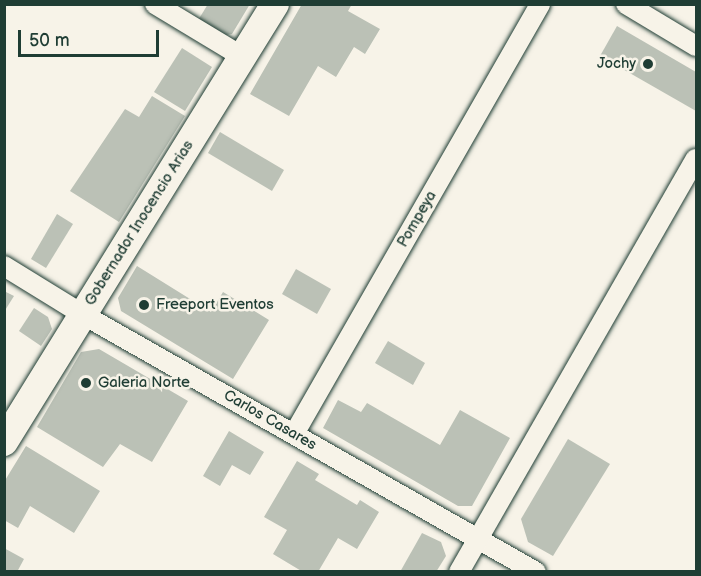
<!DOCTYPE html>
<style>
body{margin:0}
#map{position:relative;width:701px;height:576px;overflow:hidden;background:#f7f3e8;font-family:"Balsamiq Sans",sans-serif}
div>[style]{position:absolute}
.building>*{inset:0;background:#bbc1b6}
.roads{filter:drop-shadow(0 0 2px #1f3d34) drop-shadow(0 0 2px #1f3d34)}
.street>*{height:20px;margin:-10px;padding:0 10px;transform-origin:10px;border-radius:10px;background:#f7f3e8}
.secondary>*{height:28px;margin:-14px;padding:0 14px;transform-origin:14px;border-radius:14px;background:#f7f3e8}
.dots>*{width:16px;height:16px;translate:-50% -50%;box-sizing:border-box;border:3px solid #f7f3e8;border-radius:50%}
span{translate:-50% -50%;white-space:nowrap;text-align:center;line-height:1.15;-webkit-text-stroke:5px #f7f3e8;paint-order:stroke}
.poi-label{font-size:15px;color:#1f3d34}
.right{translate:-100% -50%;text-align:right}
.left{translate:0 -50%;text-align:left}
.street-label{font-size:15px;color:#1f3d34}
.frame{position:absolute;inset:0;border:6px solid #1f3d34;pointer-events:none}
.scale{position:absolute;left:18px;top:30px;width:141px;height:27px;box-sizing:border-box;border:3px solid #1f3d34;border-top:0;padding-left:8px;font-size:18px;line-height:21px;white-space:nowrap;color:#1f3d34;-webkit-text-stroke:4px #f7f3e8;paint-order:stroke}
</style>
<div id="map">
<div class="building">
<div style="clip-path:polygon(208px 4px,250px 4px,232px 34px,220px 36px,197px 22px)"></div>
<div style="clip-path:polygon(302px 4px,352px 4px,348px 11px,380px 29px,365px 54px,354px 47px,336px 77px,318px 66px,289px 116px,250px 94px)"></div>
<div style="clip-path:polygon(617px 26px,696px 72px,696px 111px,600px 56px)"></div>
<div style="clip-path:polygon(182px 48px,212px 67px,185px 111px,154px 92px)"></div>
<div style="clip-path:polygon(152px 96px,185px 116px,119px 222px,70px 191px,125px 109px,139px 117px)"></div>
<div style="clip-path:polygon(220px 132px,284px 170px,272px 191px,208px 153px)"></div>
<div style="clip-path:polygon(57px 214px,73px 224px,46px 268px,31px 259px)"></div>
<div style="clip-path:polygon(137px 266px,211px 312px,223px 292px,269px 320px,233px 379px,121px 311px,118px 298px)"></div>
<div style="clip-path:polygon(296px 269px,331px 289px,317px 314px,282px 294px)"></div>
<div style="clip-path:polygon(4px 291px,14px 296px,4px 312px)"></div>
<div style="clip-path:polygon(34px 308px,48px 317px,52px 329px,41px 346px,19px 331px)"></div>
<div style="clip-path:polygon(388px 341px,425px 363px,413px 385px,375px 363px)"></div>
<div style="clip-path:polygon(99px 349px,188px 401px,152px 462px,120px 444px,103px 467px,37px 427px,81px 352px)"></div>
<div style="clip-path:polygon(338px 400px,361px 412px,367px 403px,440px 445px,460px 410px,510px 438px,472px 506px,458px 506px,323px 428px)"></div>
<div style="clip-path:polygon(229px 431px,264px 452px,250px 475px,232px 465px,220px 486px,203px 476px)"></div>
<div style="clip-path:polygon(568px 439px,610px 464px,553px 556px,528px 542px,521px 519px)"></div>
<div style="clip-path:polygon(26px 446px,100px 491px,74px 533px,30px 506px,18px 528px,4px 520px,4px 482px)"></div>
<div style="clip-path:polygon(297px 461px,319px 474px,315px 480px,357px 505px,360px 500px,379px 512px,357px 549px,338px 538px,318px 572px,303px 572px,273px 554px,287px 530px,264px 517px)"></div>
<div style="clip-path:polygon(422px 533px,441px 542px,446px 556px,436px 572px,400px 572px)"></div>
<div style="clip-path:polygon(4px 548px,24px 559px,17px 572px,4px 572px)"></div>
</div>
<div class="roads">
<div class="street">
<div style="left:155px;top:4px;width:103px;rotate:31.1deg"></div>
<div style="left:626px;top:4px;width:82px;rotate:31deg"></div>
<div style="left:4px;top:266px;width:92px;rotate:31.6deg"></div>
<div style="left:82px;top:314px;width:522px;rotate:29.61deg"></div>
<div style="left:294px;top:434px;width:495px;rotate:-60.2deg"></div>
<div style="left:459px;top:572px;width:476px;rotate:-60.2deg"></div>
</div>
<div class="secondary">
<div style="left:4px;top:442px;width:515px;rotate:-58.25deg"></div>
</div>
</div>
<div class="dots">
<div style="left:648px;top:64px;background:#1f3d34"></div>
<div style="left:144px;top:305px;background:#1f3d34"></div>
<div style="left:86px;top:383px;background:#1f3d34"></div>
</div>
<div class="poi-label">
<span class="right" style="left:636px;top:64px">Jochy</span>
<span class="left" style="left:156px;top:305px">Freeport Eventos</span>
<span class="left" style="left:98px;top:383px">Galeria Norte</span>
</div>
<div class="street-label">
<span style="left:417px;top:219px;rotate:-60deg">Pompeya</span>
<span style="left:139px;top:223px;rotate:-58deg">Gobernador Inocencio Arias</span>
<span style="left:270px;top:420px;rotate:30deg">Carlos Casares</span>
</div>
<div class="frame"></div>
<div class="scale">50 m</div>
</div>
